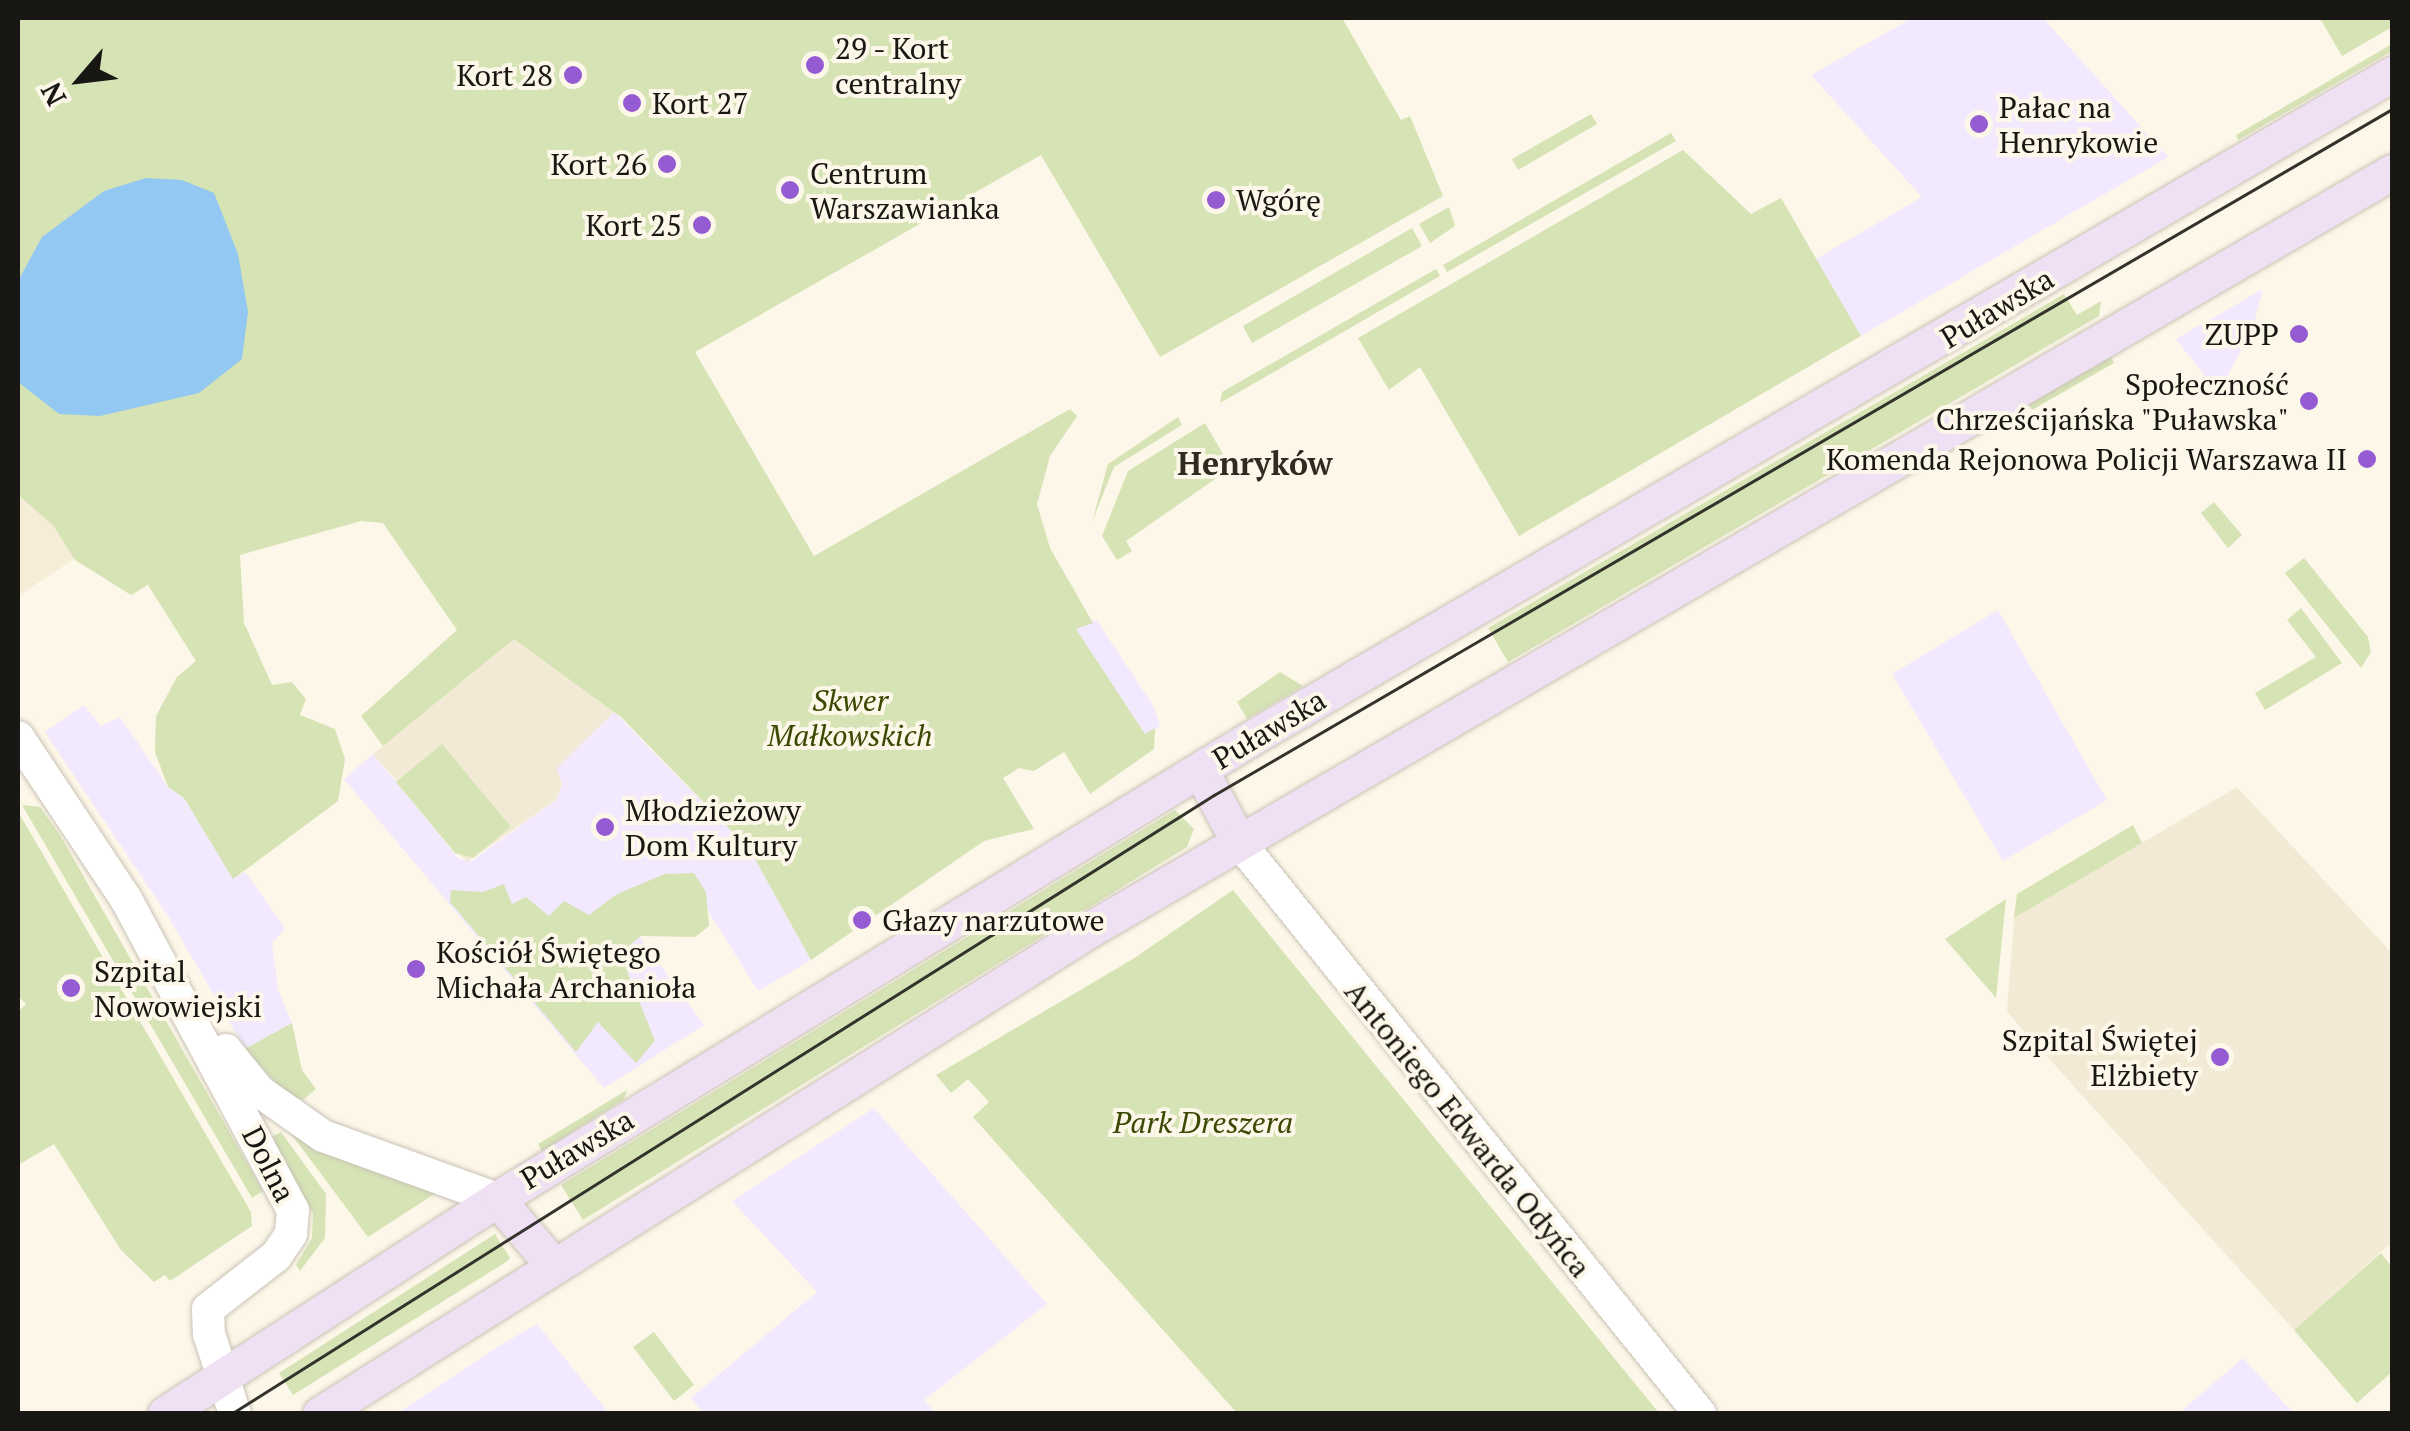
<!DOCTYPE html>
<meta charset="utf-8">
<style>
body{margin:0}
#map{position:relative;width:2410px;height:1431px;overflow:hidden;background:#fdf7e9;font-family:"PT Serif",serif}
div>[style]{position:absolute}
.commercial>*{inset:0;background:#f2e9fe}
.industrial>*{inset:0;background:#f6edd7}
.built>*{inset:0;background:#f3ead5}
.green>*{inset:0;background:#d6e3b5}
.water>*{inset:0;background:#92c8f1}
.roads{filter:drop-shadow(0 0 2px #c9c3b6) drop-shadow(0 0 2px #c9c3b6)}
.tertiary>*{height:32px;margin:-16px;padding:0 16px;transform-origin:16px;border-radius:16px;background:#fff}
.secondary>*{height:35px;margin:-17.5px;padding:0 17.5px;transform-origin:17.5px;border-radius:17.5px;background:#efe0f3}
.tram>*{height:2.5px;margin:-1.25px;padding:0 1.25px;transform-origin:1.25px;border-radius:1.25px;background:#34322c}
.dots>*{width:28px;height:28px;translate:-50% -50%;box-sizing:border-box;border:5px solid #fdf7e9;border-radius:50%}
span{translate:-50% -50%;white-space:nowrap;text-align:center;line-height:1.15;-webkit-text-stroke:8px #fdf7e9;paint-order:stroke}
.poi-label{font-size:30px;color:#191713}
.left{translate:0 -50%;text-align:left}
.right{translate:-100% -50%;text-align:right}
.street-label{font-size:30px;color:#191713}
.park-label{font-size:30px;color:#3c4903;font-style:italic}
.neighbourhood-label{font-size:32px;color:#302b21;font-weight:700}
.frame{position:absolute;inset:0;border:20px solid #191713;pointer-events:none}
.north{position:absolute;left:30px;top:30px;width:100px;height:100px;-webkit-text-stroke:8px #fdf7e9;paint-order:stroke;rotate:242deg;font-size:28px;font-weight:700;line-height:40px;text-align:center;color:#191713}
.north::after{content:'';display:block;margin:auto;width:35px;height:45px;background:#191713;clip-path:polygon(50% 0,100% 100%,50% 72%,0 100%)}
</style>
<div id="map">
<div class="commercial">
<div style="clip-path:polygon(1912px 18px,2043px 18px,2168px 157px,1861px 336px,1816px 259px,1922px 197px,1811px 75px)"></div>
<div style="clip-path:polygon(2263px 289px,2252px 330px,2218px 393px,2176px 339px)"></div>
<div style="clip-path:polygon(1998px 610px,2107px 800px,2003px 861px,1892px 674px)"></div>
<div style="clip-path:polygon(1088px 620px,1097px 621px,1154px 707px,1160px 726px,1145px 734px,1075px 628px)"></div>
<div style="clip-path:polygon(84px 705px,101px 726px,120px 717px,168px 787px,184px 798px,233px 878px,245px 872px,285px 928px,272px 944px,278px 990px,292px 1023px,245px 1049px,168px 916px,45px 732px)"></div>
<div style="clip-path:polygon(614px 712px,750px 850px,811px 960px,758px 991px,694px 888px,634px 929px,704px 1025px,604px 1088px,344px 779px,373px 754px,459px 859px,472px 861px,557px 799px,556px 769px)"></div>
<div style="clip-path:polygon(874px 1108px,1047px 1304px,924px 1400px,935px 1413px,703px 1413px,691px 1398px,817px 1292px,732px 1201px)"></div>
<div style="clip-path:polygon(537px 1324px,609px 1413px,398px 1413px,499px 1346px)"></div>
<div style="clip-path:polygon(2243px 1358px,2293px 1413px,2179px 1413px)"></div>
</div>
<div class="industrial">
<div style="clip-path:polygon(18px 469px,112px 534px,18px 596px)"></div>
</div>
<div class="built">
<div style="clip-path:polygon(514px 639px,614px 712px,557px 768px,562px 785px,557px 799px,467px 862px,373px 754px)"></div>
<div style="clip-path:polygon(2237px 787px,2392px 953px,2392px 1242px,2294px 1330px,2007px 1012px,2014px 918px)"></div>
</div>
<div class="green">
<div style="clip-path:polygon(18px 18px,1342px 18px,1401px 120px,1410px 116px,1443px 196px,1160px 357px,1041px 155px,695px 352px,814px 556px,1070px 409px,1077px 416px,1050px 456px,1037px 504px,1050px 548px,1093px 623px,1076px 629px,1145px 734px,1155px 728px,1154px 749px,1090px 794px,1064px 752px,1034px 771px,1019px 768px,1003px 778px,1034px 829px,984px 841px,811px 960px,750px 850px,622px 718px,514px 639px,383px 746px,361px 716px,457px 630px,383px 523px,361px 521px,240px 555px,244px 623px,272px 685px,292px 682px,306px 699px,300px 715px,335px 729px,345px 759px,338px 801px,233px 879px,184px 798px,168px 787px,155px 752px,156px 716px,177px 677px,196px 661px,148px 585px,131px 595px,75px 560px,53px 525px,18px 495px)"></div>
<div style="clip-path:polygon(2392px 18px,2392px 27px,2342px 56px,2321px 20px)"></div>
<div style="clip-path:polygon(2392px 44px,2392px 51px,2238px 140px,2236px 135px)"></div>
<div style="clip-path:polygon(1591px 114px,1597px 124px,1518px 170px,1512px 159px)"></div>
<div style="clip-path:polygon(1671px 133px,1676px 141px,1447px 272px,1443px 265px)"></div>
<div style="clip-path:polygon(1683px 150px,1751px 214px,1781px 198px,1861px 336px,1519px 536px,1420px 367px,1389px 390px,1358px 338px)"></div>
<div style="clip-path:polygon(1449px 207px,1455px 226px,1430px 243px,1419px 224px)"></div>
<div style="clip-path:polygon(1412px 228px,1422px 246px,1252px 343px,1243px 326px)"></div>
<div style="clip-path:polygon(1436px 269px,1440px 276px,1220px 403px,1222px 392px)"></div>
<div style="clip-path:polygon(2064px 294px,2077px 315px,2101px 301px,2099px 316px,1508px 662px,1488px 628px)"></div>
<div style="clip-path:polygon(2111px 357px,2114px 363px,2032px 410px,2029px 404px)"></div>
<div style="clip-path:polygon(1178px 417px,1182px 425px,1114px 467px,1092px 522px,1108px 464px)"></div>
<div style="clip-path:polygon(1205px 423px,1231px 468px,1126px 541px,1132px 551px,1117px 560px,1102px 536px,1128px 471px)"></div>
<div style="clip-path:polygon(2214px 502px,2242px 535px,2228px 548px,2201px 513px)"></div>
<div style="clip-path:polygon(2304px 558px,2368px 637px,2371px 652px,2361px 668px,2285px 573px)"></div>
<div style="clip-path:polygon(2301px 608px,2342px 663px,2265px 710px,2255px 693px,2316px 657px,2287px 620px)"></div>
<div style="clip-path:polygon(1280px 672px,1303px 686px,1247px 719px,1237px 702px)"></div>
<div style="clip-path:polygon(442px 744px,511px 827px,473px 858px,455px 853px,396px 782px)"></div>
<div style="clip-path:polygon(22px 805px,40px 807px,60px 835px,263px 1191px,252px 1198px)"></div>
<div style="clip-path:polygon(1175px 810px,1194px 829px,1187px 847px,583px 1220px,561px 1185px)"></div>
<div style="clip-path:polygon(20px 815px,251px 1212px,252px 1226px,170px 1281px,165px 1275px,154px 1282px,121px 1250px,54px 1144px,18px 1165px,18px 1012px,26px 1004px,18px 996px)"></div>
<div style="clip-path:polygon(2133px 825px,2142px 843px,2014px 918px,2017px 894px)"></div>
<div style="clip-path:polygon(694px 873px,706px 892px,709px 926px,695px 937px,641px 936px,620px 953px,655px 1041px,636px 1063px,598px 1022px,576px 1052px,450px 902px,451px 890px,483px 892px,504px 884px,512px 904px,526px 897px,549px 916px,564px 901px,589px 915px,617px 894px,665px 874px)"></div>
<div style="clip-path:polygon(1233px 890px,1442px 1147px,1659px 1413px,1237px 1413px,973px 1117px,989px 1102px,968px 1079px,951px 1093px,936px 1075px,1133px 959px)"></div>
<div style="clip-path:polygon(2006px 899px,1996px 998px,1945px 939px)"></div>
<div style="clip-path:polygon(292px 1023px,302px 1070px,316px 1089px,303px 1100px,285px 1093px,245px 1049px)"></div>
<div style="clip-path:polygon(627px 1090px,624px 1099px,542px 1151px,538px 1144px)"></div>
<div style="clip-path:polygon(289px 1131px,439px 1191px,368px 1237px)"></div>
<div style="clip-path:polygon(281px 1132px,326px 1194px,325px 1238px,300px 1271px,296px 1265px,312px 1238px,313px 1214px,272px 1137px)"></div>
<div style="clip-path:polygon(495px 1234px,510px 1258px,506px 1262px,293px 1395px,279px 1373px)"></div>
<div style="clip-path:polygon(2381px 1253px,2392px 1267px,2392px 1372px,2357px 1403px,2294px 1330px)"></div>
<div style="clip-path:polygon(654px 1332px,694px 1385px,674px 1401px,633px 1347px)"></div>
</div>
<div class="water">
<div style="clip-path:polygon(146px 178px,182px 180px,214px 193px,238px 254px,248px 312px,242px 359px,199px 393px,100px 416px,59px 414px,18px 382px,18px 281px,42px 237px,104px 191px)"></div>
</div>
<div class="roads">
<div class="tertiary">
<div style="left:18px;top:737px;width:195px;rotate:56.3deg"></div>
<div style="left:126px;top:899px;width:353px;rotate:61.8deg"></div>
<div style="left:293px;top:1210px;width:24px;rotate:95deg"></div>
<div style="left:291px;top:1234px;width:27px;rotate:124deg"></div>
<div style="left:276px;top:1256px;width:86px;rotate:142.1deg"></div>
<div style="left:208px;top:1309px;width:25px;rotate:88deg"></div>
<div style="left:209px;top:1334px;width:84px;rotate:72deg"></div>
<div style="left:1239px;top:842px;width:735px;rotate:51.13deg"></div>
<div style="left:226px;top:1050px;width:53px;rotate:51.2deg"></div>
<div style="left:259px;top:1091px;width:78px;rotate:35.1deg"></div>
<div style="left:323px;top:1136px;width:185px;rotate:19.9deg"></div>
</div>
<div class="secondary">
<div style="left:1200px;top:770px;width:82px;rotate:61.6deg"></div>
<div style="left:497px;top:1199px;width:84px;rotate:49.8deg"></div>
<div style="left:165px;top:1414px;width:396px;rotate:-32.9deg"></div>
<div style="left:497px;top:1199px;width:880px;rotate:-31.43deg"></div>
<div style="left:1248px;top:740px;width:1324px;rotate:-30.21deg"></div>
<div style="left:320px;top:1414px;width:914px;rotate:-32.18deg"></div>
<div style="left:1094px;top:927px;width:1502px;rotate:-30.19deg"></div>
</div>
</div>
<div class="tram">
<div style="left:231px;top:1414px;width:1162px;rotate:-32.2deg"></div>
<div style="left:1214px;top:795px;width:1363px;rotate:-30.21deg"></div>
</div>
<div class="dots">
<div style="left:815px;top:65px;background:#945bd2"></div>
<div style="left:573px;top:75px;background:#945bd2"></div>
<div style="left:632px;top:103px;background:#945bd2"></div>
<div style="left:1979px;top:124px;background:#945bd2"></div>
<div style="left:667px;top:164px;background:#945bd2"></div>
<div style="left:790px;top:190px;background:#945bd2"></div>
<div style="left:1216px;top:200px;background:#945bd2"></div>
<div style="left:702px;top:225px;background:#945bd2"></div>
<div style="left:2299px;top:334px;background:#945bd2"></div>
<div style="left:2309px;top:401px;background:#945bd2"></div>
<div style="left:2367px;top:459px;background:#945bd2"></div>
<div style="left:605px;top:827px;background:#945bd2"></div>
<div style="left:862px;top:920px;background:#945bd2"></div>
<div style="left:416px;top:969px;background:#945bd2"></div>
<div style="left:71px;top:988px;background:#945bd2"></div>
<div style="left:2220px;top:1057px;background:#945bd2"></div>
</div>
<div class="poi-label">
<span class="left" style="left:835px;top:65px">29 - Kort<br>centralny</span>
<span class="right" style="left:553px;top:75px">Kort 28</span>
<span class="left" style="left:652px;top:103px">Kort 27</span>
<span class="left" style="left:1999px;top:124px">Pałac na<br>Henrykowie</span>
<span class="right" style="left:647px;top:164px">Kort 26</span>
<span class="left" style="left:810px;top:190px">Centrum<br>Warszawianka</span>
<span class="left" style="left:1236px;top:200px">Wgórę</span>
<span class="right" style="left:682px;top:225px">Kort 25</span>
<span class="right" style="left:2279px;top:334px">ZUPP</span>
<span class="right" style="left:2289px;top:401px">Społeczność<br>Chrześcijańska "Puławska"</span>
<span class="right" style="left:2347px;top:459px">Komenda Rejonowa Policji Warszawa II</span>
<span class="left" style="left:625px;top:827px">Młodzieżowy<br>Dom Kultury</span>
<span class="left" style="left:882px;top:920px">Głazy narzutowe</span>
<span class="left" style="left:436px;top:969px">Kościół Świętego<br>Michała Archanioła</span>
<span class="left" style="left:94px;top:988px">Szpital<br>Nowowiejski</span>
<span class="right" style="left:2198px;top:1057px">Szpital Świętej<br>Elżbiety</span>
</div>
<div class="street-label">
<span style="left:1997px;top:308px;rotate:-31deg">Puławska</span>
<span style="left:1269px;top:729px;rotate:-31deg">Puławska</span>
<span style="left:1468px;top:1129px;rotate:51deg">Antoniego Edwarda Odyńca</span>
<span style="left:577px;top:1149px;rotate:-31deg">Puławska</span>
<span style="left:269px;top:1164px;rotate:63deg">Dolna</span>
</div>
<div class="park-label">
<span style="left:850px;top:717px">Skwer<br>Małkowskich</span>
<span style="left:1203px;top:1122px">Park Dreszera</span>
</div>
<div class="neighbourhood-label">
<span style="left:1255px;top:463px">Henryków</span>
</div>
<div class="frame"></div>
<div class="north">N</div>
</div>
